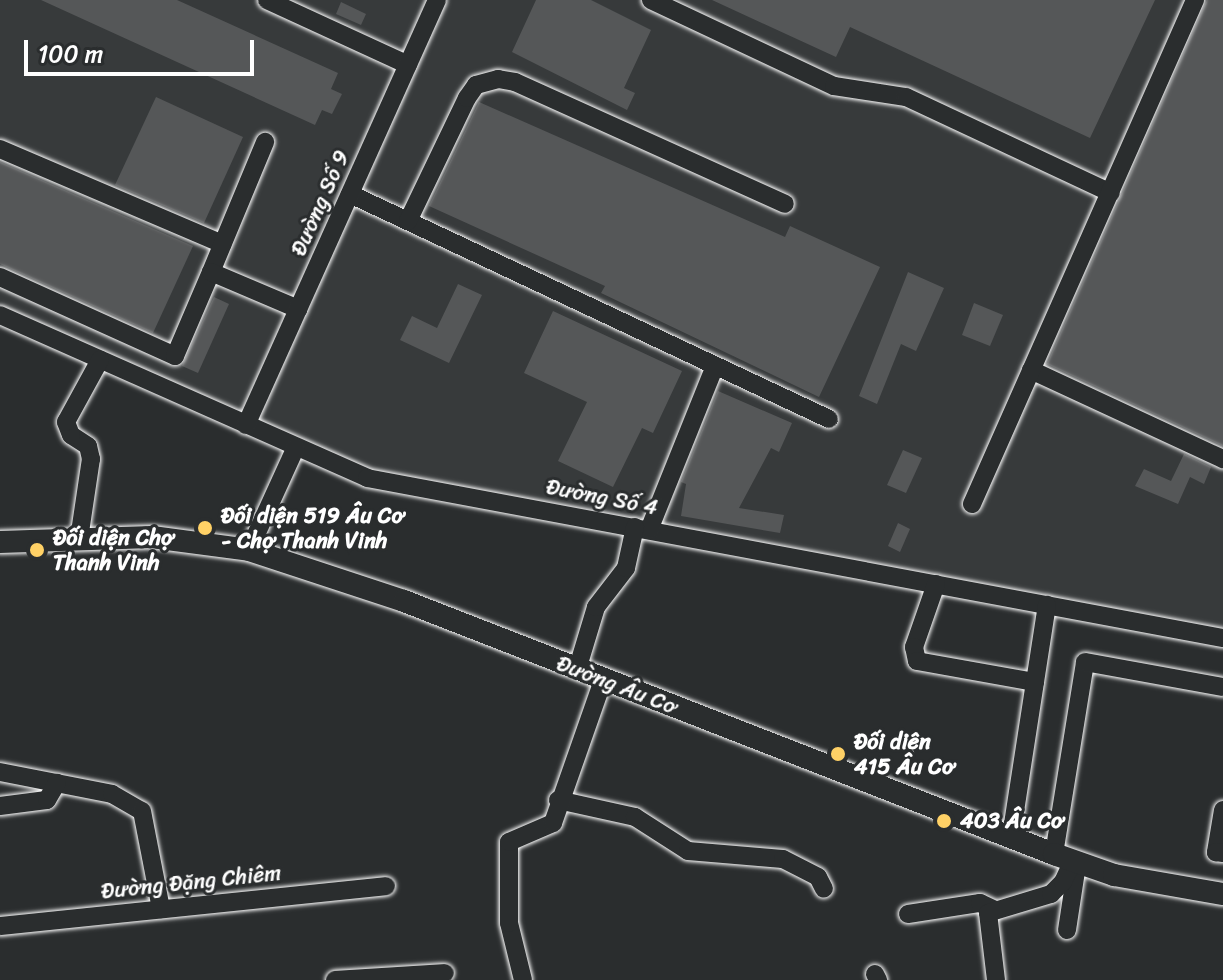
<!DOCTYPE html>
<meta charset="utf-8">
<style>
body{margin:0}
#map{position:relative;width:1223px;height:980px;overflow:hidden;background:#2a2d2e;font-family:Sriracha,sans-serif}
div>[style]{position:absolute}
.built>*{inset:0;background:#373a3b}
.building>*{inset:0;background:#555758}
.roads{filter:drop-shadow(0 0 2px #fff) drop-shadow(0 0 2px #fff)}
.minor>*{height:18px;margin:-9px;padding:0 9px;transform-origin:9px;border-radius:9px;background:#2a2d2e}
.major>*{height:22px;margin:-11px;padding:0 11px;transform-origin:11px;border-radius:11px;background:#2a2d2e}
.dots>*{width:22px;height:22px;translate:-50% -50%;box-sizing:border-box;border:4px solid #2a2d2e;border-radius:50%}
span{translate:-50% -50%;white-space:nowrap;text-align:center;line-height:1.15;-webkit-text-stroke:6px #2a2d2e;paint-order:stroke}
.street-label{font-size:22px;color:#fff}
.poi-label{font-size:22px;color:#fff;font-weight:700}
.left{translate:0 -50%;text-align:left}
.scale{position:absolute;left:24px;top:40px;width:230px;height:36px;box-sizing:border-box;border:4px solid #fff;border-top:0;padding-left:10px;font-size:24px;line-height:28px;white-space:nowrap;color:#fff;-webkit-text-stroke:6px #2a2d2e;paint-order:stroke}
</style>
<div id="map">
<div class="built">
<div style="clip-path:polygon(0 0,1223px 0,1223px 637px,367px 478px,0 313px)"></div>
</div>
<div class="building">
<div style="clip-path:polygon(41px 0,177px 0,338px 73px,331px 89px,342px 94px,332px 114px,322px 110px,315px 125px)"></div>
<div style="clip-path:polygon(536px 0,591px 0,651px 30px,624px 88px,635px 93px,627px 110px,512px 52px)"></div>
<div style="clip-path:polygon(712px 0,1155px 0,1090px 138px,850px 27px,836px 57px)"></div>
<div style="clip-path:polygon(1207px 0,1223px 0,1223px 446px,1047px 364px)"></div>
<div style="clip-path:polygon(341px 2px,366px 14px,361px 25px,336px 14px)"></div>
<div style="clip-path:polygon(156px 97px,243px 137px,204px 223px,115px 185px)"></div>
<div style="clip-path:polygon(479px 102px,785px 237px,790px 226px,880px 267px,819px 397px,601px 293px,605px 286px,429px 206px)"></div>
<div style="clip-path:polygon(0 162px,193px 246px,153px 333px,0 264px)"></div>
<div style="clip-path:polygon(908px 272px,944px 288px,916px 351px,901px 344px,877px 404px,859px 396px)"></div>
<div style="clip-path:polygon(458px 284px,482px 295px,449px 363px,400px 340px,412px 316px,437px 328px)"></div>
<div style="clip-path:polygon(214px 297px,229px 304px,198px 373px,182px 366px)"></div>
<div style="clip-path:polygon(974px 303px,1003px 315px,990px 346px,962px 335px)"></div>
<div style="clip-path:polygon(553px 311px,682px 371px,653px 433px,642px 428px,613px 487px,558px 461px,587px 402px,524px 373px)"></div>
<div style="clip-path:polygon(718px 391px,792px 423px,779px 452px,771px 448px,739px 508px,784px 515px,780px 533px,681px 516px,686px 484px,681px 482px)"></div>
<div style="clip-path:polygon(903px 450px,922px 458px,906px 493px,887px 485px)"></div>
<div style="clip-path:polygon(1184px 454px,1211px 467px,1204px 484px,1190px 477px,1178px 504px,1135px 486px,1144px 469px,1171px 481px)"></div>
<div style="clip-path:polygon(898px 523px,910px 529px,900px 552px,888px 546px)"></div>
</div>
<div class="roads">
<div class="minor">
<div style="left:267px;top:0;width:155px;rotate:24.7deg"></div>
<div style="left:651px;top:0;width:202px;rotate:25.2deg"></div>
<div style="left:834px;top:86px;width:73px;rotate:8.7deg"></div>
<div style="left:906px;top:97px;width:226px;rotate:25.1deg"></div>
<div style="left:0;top:149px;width:242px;rotate:23.1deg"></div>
<div style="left:350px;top:194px;width:529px;rotate:25.16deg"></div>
<div style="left:408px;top:221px;width:136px;rotate:-64.4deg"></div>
<div style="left:467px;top:98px;width:16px;rotate:-55deg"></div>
<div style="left:476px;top:85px;width:23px;rotate:-15deg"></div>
<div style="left:498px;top:79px;width:17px;rotate:10deg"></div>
<div style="left:515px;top:82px;width:296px;rotate:24.3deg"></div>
<div style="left:211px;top:272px;width:141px;rotate:-67.4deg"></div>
<div style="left:0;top:277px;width:192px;rotate:24.3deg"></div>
<div style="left:175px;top:356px;width:91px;rotate:-66.8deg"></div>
<div style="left:211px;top:272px;width:95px;rotate:23deg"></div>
<div style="left:0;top:315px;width:402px;rotate:23.9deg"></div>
<div style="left:367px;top:478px;width:871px;rotate:10.59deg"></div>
<div style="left:1031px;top:370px;width:212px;rotate:24.9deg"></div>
<div style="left:246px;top:425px;width:466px;rotate:-65.8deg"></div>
<div style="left:972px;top:504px;width:551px;rotate:-66.13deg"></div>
<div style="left:649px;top:530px;width:177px;rotate:-68.1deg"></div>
<div style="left:79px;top:539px;width:81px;rotate:-81.5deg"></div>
<div style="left:91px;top:459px;width:13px;rotate:-103deg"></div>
<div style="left:88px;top:446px;width:20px;rotate:-147deg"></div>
<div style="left:71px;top:435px;width:14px;rotate:-111deg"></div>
<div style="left:66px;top:422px;width:71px;rotate:-61.3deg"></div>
<div style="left:249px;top:550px;width:113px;rotate:-65.5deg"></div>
<div style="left:936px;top:584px;width:67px;rotate:109.2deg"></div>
<div style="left:914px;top:647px;width:14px;rotate:78deg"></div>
<div style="left:917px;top:661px;width:120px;rotate:10.1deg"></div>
<div style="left:577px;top:670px;width:66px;rotate:-73.2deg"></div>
<div style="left:596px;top:607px;width:49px;rotate:-52.4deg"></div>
<div style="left:626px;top:568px;width:42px;rotate:-77.6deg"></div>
<div style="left:0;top:772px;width:114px;rotate:11.1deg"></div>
<div style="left:112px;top:794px;width:34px;rotate:30deg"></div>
<div style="left:142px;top:811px;width:100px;rotate:79deg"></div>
<div style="left:558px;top:800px;width:79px;rotate:12.4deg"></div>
<div style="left:635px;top:817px;width:63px;rotate:32.7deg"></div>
<div style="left:688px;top:851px;width:95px;rotate:4.8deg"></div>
<div style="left:783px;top:859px;width:39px;rotate:27deg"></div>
<div style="left:818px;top:877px;width:13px;rotate:63deg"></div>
<div style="left:0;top:806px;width:47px;rotate:-7.3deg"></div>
<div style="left:47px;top:800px;width:20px;rotate:-60deg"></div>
<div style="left:1223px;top:810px;width:43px;rotate:99.5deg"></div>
<div style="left:1216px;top:852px;width:7px;rotate:8deg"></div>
<div style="left:1011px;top:837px;width:235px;rotate:-81.2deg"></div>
<div style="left:1054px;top:854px;width:194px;rotate:-80.8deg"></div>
<div style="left:1085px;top:662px;width:140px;rotate:10.3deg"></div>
<div style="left:908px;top:914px;width:73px;rotate:-8.7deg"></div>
<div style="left:980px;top:903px;width:17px;rotate:25deg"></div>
<div style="left:0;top:926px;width:388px;rotate:-5.9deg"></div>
<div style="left:1067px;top:930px;width:66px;rotate:-81.3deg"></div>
<div style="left:875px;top:974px;width:7px;rotate:63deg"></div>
<div style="left:335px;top:980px;width:110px;rotate:-3.6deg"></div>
<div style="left:523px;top:980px;width:59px;rotate:-103.8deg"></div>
<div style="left:509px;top:923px;width:81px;rotate:-90deg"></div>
<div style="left:509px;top:842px;width:48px;rotate:-23.4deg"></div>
<div style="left:553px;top:823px;width:151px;rotate:-70.7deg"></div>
<div style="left:996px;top:980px;width:67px;rotate:-96.8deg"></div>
<div style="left:988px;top:913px;width:66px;rotate:-16.8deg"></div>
<div style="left:1051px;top:894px;width:17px;rotate:-45deg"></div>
<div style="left:1063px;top:882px;width:23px;rotate:-65deg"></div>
</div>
<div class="major">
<div style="left:0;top:542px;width:152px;rotate:-1.9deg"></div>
<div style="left:152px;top:537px;width:98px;rotate:7.6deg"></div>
<div style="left:249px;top:550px;width:163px;rotate:18.2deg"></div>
<div style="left:404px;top:601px;width:698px;rotate:21.27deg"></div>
<div style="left:1054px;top:854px;width:64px;rotate:19.3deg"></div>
<div style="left:1114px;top:875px;width:111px;rotate:9.9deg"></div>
</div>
</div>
<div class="dots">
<div style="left:205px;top:528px;background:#ffd166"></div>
<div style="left:37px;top:550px;background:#ffd166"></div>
<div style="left:838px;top:754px;background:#ffd166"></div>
<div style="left:944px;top:821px;background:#ffd166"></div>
</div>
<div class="street-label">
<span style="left:320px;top:203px;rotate:-66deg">Đường Số 9</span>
<span style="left:602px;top:497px;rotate:11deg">Đường Số 4</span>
<span style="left:617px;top:685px;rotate:21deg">Đường Âu Cơ</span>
<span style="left:191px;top:882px;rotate:-6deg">Đường Đặng Chiêm</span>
</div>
<div class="poi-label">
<span class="left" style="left:221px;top:528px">Đối diện 519 Âu Cơ<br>- Chợ Thanh Vinh</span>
<span class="left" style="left:53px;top:550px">Đối diện Chợ<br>Thanh Vinh</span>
<span class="left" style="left:854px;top:754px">Đối diện<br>415 Âu Cơ</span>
<span class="left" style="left:960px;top:821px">403 Âu Cơ</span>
</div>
<div class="scale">100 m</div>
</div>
